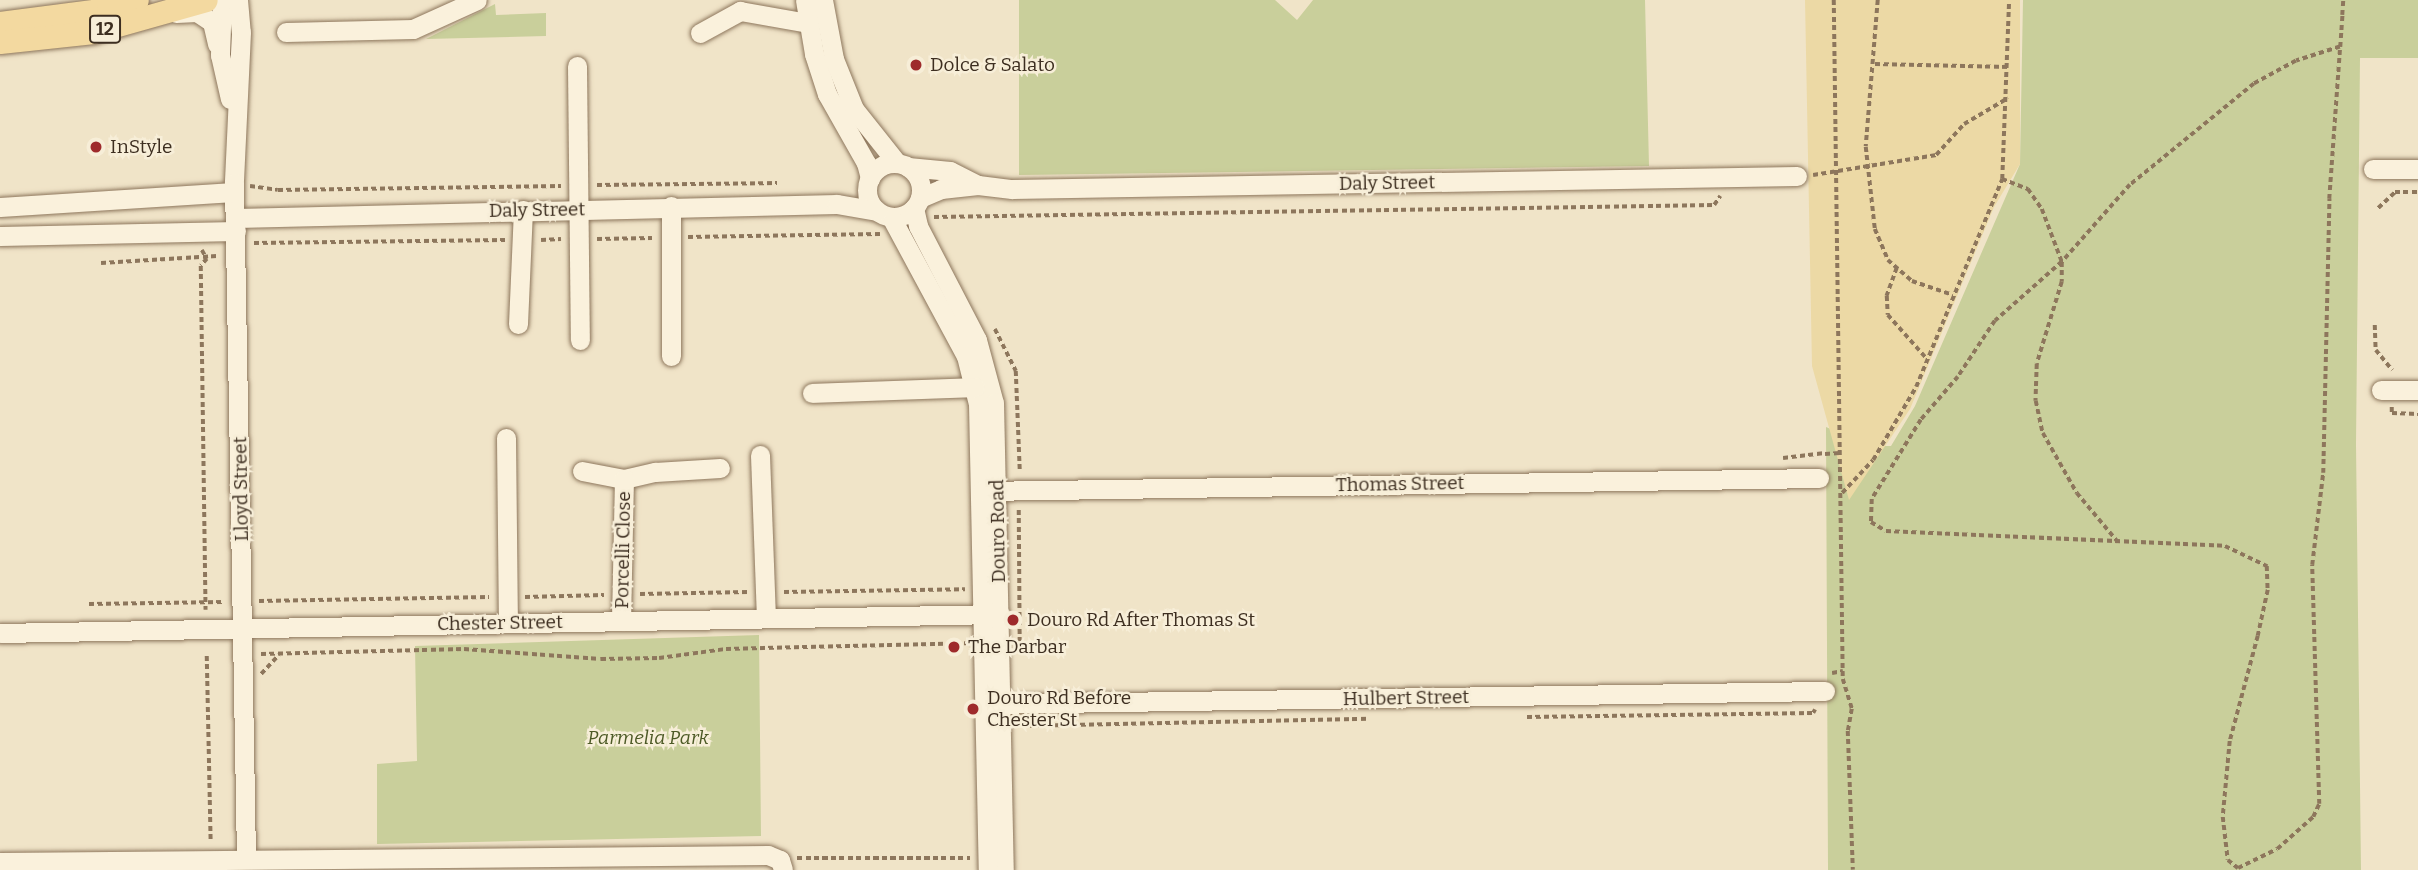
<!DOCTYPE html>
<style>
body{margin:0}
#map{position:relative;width:2418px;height:870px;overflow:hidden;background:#f0e4c8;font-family:Bitter,serif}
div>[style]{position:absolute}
.green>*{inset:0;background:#c9cf9b}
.sand>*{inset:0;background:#ecd9a5}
.path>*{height:3.5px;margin-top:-1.75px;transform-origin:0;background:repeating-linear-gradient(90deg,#8d765c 0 5px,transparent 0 8.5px)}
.roads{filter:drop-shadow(0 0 2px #8d765c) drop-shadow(0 0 2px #8d765c)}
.minor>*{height:19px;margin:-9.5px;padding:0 9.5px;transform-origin:9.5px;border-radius:9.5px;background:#faf1dc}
.minor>.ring{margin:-9.5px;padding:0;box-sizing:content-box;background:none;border:19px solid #faf1dc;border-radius:50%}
.major>*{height:23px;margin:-11.5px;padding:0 11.5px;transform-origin:11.5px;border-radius:11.5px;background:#f3d9a0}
.dots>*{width:19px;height:19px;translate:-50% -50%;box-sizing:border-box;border:4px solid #f7eed8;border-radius:50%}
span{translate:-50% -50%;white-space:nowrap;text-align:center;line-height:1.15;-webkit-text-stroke:5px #f7eed8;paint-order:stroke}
.shield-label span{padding:2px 5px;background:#f7eed8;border:2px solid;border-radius:5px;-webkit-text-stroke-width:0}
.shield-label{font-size:18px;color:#3d2e20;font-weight:700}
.poi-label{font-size:19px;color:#3d2e20}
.left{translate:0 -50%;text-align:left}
.street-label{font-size:19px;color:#3d2e20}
.park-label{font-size:19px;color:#4d5a26;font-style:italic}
</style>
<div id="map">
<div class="green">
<div style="clip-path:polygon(1019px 0,1275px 0,1297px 20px,1313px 0,1645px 0,1649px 166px,1019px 175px)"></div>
<div style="clip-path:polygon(2023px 0,2418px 0,2418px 58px,2360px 58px,2356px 444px,2361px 870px,1828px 870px,1826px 427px,1871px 446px,1891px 446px,1915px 406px,2020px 164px)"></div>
<div style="clip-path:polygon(495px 4px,496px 15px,546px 13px,546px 36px,426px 39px)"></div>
<div style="clip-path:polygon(759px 635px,761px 836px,377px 844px,377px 764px,417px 761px,415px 646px)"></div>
</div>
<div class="sand">
<div style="clip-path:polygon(1805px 0,2020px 0,2020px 164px,1994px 207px,1910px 409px,1849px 500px,1812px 366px)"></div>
</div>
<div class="path">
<div style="left:1834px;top:0;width:679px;rotate:89.24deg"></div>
<div style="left:1843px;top:679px;width:31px;rotate:73deg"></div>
<div style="left:1852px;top:709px;width:22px;rotate:100deg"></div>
<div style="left:1848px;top:731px;width:139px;rotate:87.9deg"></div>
<div style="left:1878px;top:0;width:147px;rotate:94.7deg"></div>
<div style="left:1866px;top:147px;width:82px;rotate:83.7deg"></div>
<div style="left:1875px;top:229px;width:34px;rotate:67deg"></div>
<div style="left:1888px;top:260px;width:32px;rotate:41deg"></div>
<div style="left:1912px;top:281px;width:43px;rotate:18.9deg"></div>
<div style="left:2340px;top:47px;width:46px;rotate:162.3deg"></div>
<div style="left:2296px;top:61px;width:48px;rotate:151.3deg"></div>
<div style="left:2254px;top:84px;width:160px;rotate:140.8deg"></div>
<div style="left:2130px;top:185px;width:103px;rotate:131.4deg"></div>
<div style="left:2062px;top:262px;width:89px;rotate:138.6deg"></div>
<div style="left:1995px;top:321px;width:67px;rotate:123.5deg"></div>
<div style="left:1958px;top:377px;width:57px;rotate:130.7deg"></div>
<div style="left:1921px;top:420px;width:93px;rotate:121.8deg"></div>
<div style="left:1872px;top:499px;width:23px;rotate:92deg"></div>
<div style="left:1871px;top:522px;width:17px;rotate:31deg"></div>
<div style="left:1886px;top:531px;width:339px;rotate:2.5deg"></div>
<div style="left:2225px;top:546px;width:47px;rotate:25.5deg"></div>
<div style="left:2267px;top:566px;width:24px;rotate:88deg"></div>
<div style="left:2268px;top:590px;width:47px;rotate:102.3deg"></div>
<div style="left:2258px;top:636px;width:109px;rotate:104.9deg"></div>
<div style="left:2230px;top:741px;width:76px;rotate:95.3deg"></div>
<div style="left:2223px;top:817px;width:43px;rotate:83.4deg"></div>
<div style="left:2228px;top:860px;width:13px;rotate:39deg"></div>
<div style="left:2238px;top:868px;width:43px;rotate:-26deg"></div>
<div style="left:2277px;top:849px;width:48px;rotate:-41.6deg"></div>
<div style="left:2313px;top:817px;width:14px;rotate:-65deg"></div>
<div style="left:2319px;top:804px;width:239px;rotate:-91.7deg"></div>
<div style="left:2312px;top:565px;width:93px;rotate:-83.2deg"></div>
<div style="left:2323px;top:473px;width:274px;rotate:-88.7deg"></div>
<div style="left:2329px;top:199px;width:152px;rotate:-85.9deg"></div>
<div style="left:2340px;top:47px;width:32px;rotate:-86deg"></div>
<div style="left:2342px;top:15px;width:15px;rotate:-86deg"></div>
<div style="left:1875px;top:64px;width:134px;rotate:1.3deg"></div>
<div style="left:1813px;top:175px;width:125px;rotate:-9.2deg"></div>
<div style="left:1936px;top:155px;width:42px;rotate:-47.9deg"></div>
<div style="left:1964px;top:124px;width:51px;rotate:-30.6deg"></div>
<div style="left:2002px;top:179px;width:28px;rotate:21deg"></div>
<div style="left:2028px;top:189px;width:24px;rotate:55deg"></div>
<div style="left:2042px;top:209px;width:57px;rotate:69.3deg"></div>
<div style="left:2062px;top:262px;width:20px;rotate:90deg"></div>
<div style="left:2062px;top:282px;width:86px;rotate:107deg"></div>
<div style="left:2037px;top:364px;width:37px;rotate:92deg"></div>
<div style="left:2036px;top:401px;width:33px;rotate:78deg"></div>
<div style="left:2043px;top:433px;width:69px;rotate:60.5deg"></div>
<div style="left:2077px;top:493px;width:64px;rotate:50.1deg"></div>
<div style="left:597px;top:185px;width:180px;rotate:-0.6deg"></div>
<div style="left:250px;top:186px;width:28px;rotate:8deg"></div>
<div style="left:278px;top:190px;width:283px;rotate:-0.8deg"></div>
<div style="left:2378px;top:208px;width:23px;rotate:-43deg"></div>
<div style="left:2395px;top:192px;width:23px"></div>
<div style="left:934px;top:217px;width:780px;rotate:-0.88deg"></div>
<div style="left:1714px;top:205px;width:11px;rotate:-56deg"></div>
<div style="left:688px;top:237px;width:192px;rotate:-0.9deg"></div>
<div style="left:597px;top:239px;width:55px;rotate:-1deg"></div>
<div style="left:541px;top:240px;width:20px;rotate:-3deg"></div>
<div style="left:254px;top:243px;width:251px;rotate:-0.7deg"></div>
<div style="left:202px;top:250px;width:10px;rotate:61deg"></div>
<div style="left:207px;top:259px;width:9px;rotate:131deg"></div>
<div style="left:201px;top:266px;width:344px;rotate:89.2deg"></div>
<div style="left:101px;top:263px;width:116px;rotate:-3.5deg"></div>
<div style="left:1897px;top:268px;width:30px;rotate:110deg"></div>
<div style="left:1887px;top:296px;width:19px;rotate:87deg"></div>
<div style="left:1888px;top:315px;width:59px;rotate:48.4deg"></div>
<div style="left:2375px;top:325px;width:25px;rotate:88deg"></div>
<div style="left:2376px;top:350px;width:26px;rotate:51deg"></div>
<div style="left:995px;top:329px;width:47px;rotate:63.4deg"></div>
<div style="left:1016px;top:371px;width:101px;rotate:87.7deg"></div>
<div style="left:2392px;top:407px;width:6px;rotate:90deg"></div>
<div style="left:2392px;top:413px;width:26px;rotate:2deg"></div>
<div style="left:1825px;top:454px;width:15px;rotate:-4deg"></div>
<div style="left:1783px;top:458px;width:42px;rotate:-6.8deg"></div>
<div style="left:1842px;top:493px;width:45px;rotate:-46.8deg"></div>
<div style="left:1873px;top:460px;width:85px;rotate:-59.5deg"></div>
<div style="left:1916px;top:387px;width:225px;rotate:-67.5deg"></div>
<div style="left:2002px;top:179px;width:179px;rotate:-87.8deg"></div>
<div style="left:1019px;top:510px;width:135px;rotate:89.6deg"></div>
<div style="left:784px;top:592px;width:181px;rotate:-0.9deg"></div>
<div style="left:640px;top:594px;width:108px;rotate:-1.1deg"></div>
<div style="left:525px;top:597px;width:79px;rotate:-1.5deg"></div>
<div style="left:259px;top:601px;width:230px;rotate:-1deg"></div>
<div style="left:89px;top:604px;width:134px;rotate:-0.9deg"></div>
<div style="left:261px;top:654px;width:203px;rotate:-1.4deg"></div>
<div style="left:464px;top:649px;width:137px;rotate:4.2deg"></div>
<div style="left:601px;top:659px;width:58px;rotate:-1deg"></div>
<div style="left:659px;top:658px;width:68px;rotate:-7.7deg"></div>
<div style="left:726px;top:649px;width:240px;rotate:-1.4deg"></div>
<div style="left:207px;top:656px;width:187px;rotate:88.8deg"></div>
<div style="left:1832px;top:673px;width:11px;rotate:-10deg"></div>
<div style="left:261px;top:674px;width:26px;rotate:-47deg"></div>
<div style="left:1527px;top:717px;width:286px;rotate:-0.8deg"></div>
<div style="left:1813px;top:713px;width:4px;rotate:-63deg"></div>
<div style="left:1021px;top:726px;width:348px;rotate:-1.2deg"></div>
<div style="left:797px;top:858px;width:173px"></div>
</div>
<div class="roads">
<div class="minor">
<div style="left:222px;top:0;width:55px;rotate:92.1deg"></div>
<div style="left:220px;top:55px;width:45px;rotate:77.2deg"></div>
<div style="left:238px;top:0;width:32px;rotate:85deg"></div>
<div style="left:241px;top:32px;width:151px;rotate:92.7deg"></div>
<div style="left:234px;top:183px;width:675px;rotate:88.98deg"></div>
<div style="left:805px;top:0;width:55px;rotate:80.5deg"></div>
<div style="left:814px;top:54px;width:42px;rotate:72deg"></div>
<div style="left:827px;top:94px;width:79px;rotate:60.5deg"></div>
<div style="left:866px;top:163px;width:16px;rotate:75deg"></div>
<div style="left:823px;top:0;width:60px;rotate:79.4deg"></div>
<div style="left:834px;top:59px;width:54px;rotate:68.2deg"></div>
<div style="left:854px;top:109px;width:69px;rotate:51.5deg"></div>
<div style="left:176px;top:13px;width:21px;rotate:-3deg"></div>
<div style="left:197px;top:12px;width:18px;rotate:34deg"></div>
<div style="left:212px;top:22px;width:23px;rotate:77deg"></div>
<div style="left:286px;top:32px;width:127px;rotate:-1.4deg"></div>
<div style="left:413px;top:29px;width:70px;rotate:-24.4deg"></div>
<div style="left:700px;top:33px;width:46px;rotate:-28.8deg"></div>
<div style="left:740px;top:11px;width:69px;rotate:10deg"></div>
<div style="left:577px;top:66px;width:274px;rotate:89.4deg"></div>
<div class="ring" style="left:867px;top:163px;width:35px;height:35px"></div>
<div style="left:908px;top:167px;width:42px;rotate:5.4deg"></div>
<div style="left:950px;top:171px;width:31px;rotate:27deg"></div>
<div style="left:978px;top:185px;width:34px;rotate:7deg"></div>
<div style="left:1012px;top:189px;width:785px;rotate:-0.95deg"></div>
<div style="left:2373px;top:169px;width:45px"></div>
<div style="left:920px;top:198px;width:23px;rotate:-23deg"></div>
<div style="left:941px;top:189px;width:37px;rotate:-6deg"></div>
<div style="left:0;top:207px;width:234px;rotate:-3.7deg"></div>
<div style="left:914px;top:208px;width:18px;rotate:77deg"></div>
<div style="left:918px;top:226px;width:128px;rotate:62.6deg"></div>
<div style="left:977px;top:340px;width:65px;rotate:74.9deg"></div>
<div style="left:994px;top:403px;width:467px;rotate:88.8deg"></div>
<div style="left:891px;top:217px;width:158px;rotate:61.7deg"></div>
<div style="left:966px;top:356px;width:49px;rotate:76deg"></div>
<div style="left:978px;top:404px;width:466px;rotate:88.8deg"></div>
<div style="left:236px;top:218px;width:601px;rotate:-1.33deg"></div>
<div style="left:837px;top:204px;width:41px;rotate:9.9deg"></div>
<div style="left:0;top:236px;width:236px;rotate:-1.2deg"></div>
<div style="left:518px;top:324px;width:114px;rotate:-87.5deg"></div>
<div style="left:671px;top:356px;width:150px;rotate:-90deg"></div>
<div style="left:2381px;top:390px;width:37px"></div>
<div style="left:812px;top:393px;width:163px;rotate:-2.1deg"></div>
<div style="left:506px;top:438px;width:184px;rotate:89.4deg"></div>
<div style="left:760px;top:455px;width:163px;rotate:87.9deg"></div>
<div style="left:582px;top:471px;width:43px;rotate:10.8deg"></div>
<div style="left:624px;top:479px;width:32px;rotate:-13deg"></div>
<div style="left:655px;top:472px;width:65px;rotate:-3.5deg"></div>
<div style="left:982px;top:491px;width:837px;rotate:-0.89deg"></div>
<div style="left:621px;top:621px;width:142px;rotate:-88.8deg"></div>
<div style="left:0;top:633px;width:1000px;rotate:-1.09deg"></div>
<div style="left:987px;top:704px;width:838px;rotate:-0.89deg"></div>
<div style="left:0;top:862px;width:768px;rotate:-0.52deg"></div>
<div style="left:768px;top:855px;width:13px;rotate:23deg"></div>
<div style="left:780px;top:860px;width:10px;rotate:73deg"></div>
</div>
<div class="major">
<div style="left:0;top:23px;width:109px;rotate:-7.4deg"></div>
<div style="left:108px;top:9px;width:30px;rotate:-17deg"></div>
<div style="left:0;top:42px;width:94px;rotate:-6.1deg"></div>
<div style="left:93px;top:32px;width:117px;rotate:-15.8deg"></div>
</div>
</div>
<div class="dots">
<div style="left:916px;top:65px;background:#9e2a2b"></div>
<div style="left:96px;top:147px;background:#9e2a2b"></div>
<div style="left:1013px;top:620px;background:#9e2a2b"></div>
<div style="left:954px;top:647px;background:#9e2a2b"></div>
<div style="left:973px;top:709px;background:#9e2a2b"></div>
</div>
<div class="shield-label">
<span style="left:105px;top:29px">12</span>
</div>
<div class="poi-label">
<span class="left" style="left:930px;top:65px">Dolce &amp; Salato</span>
<span class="left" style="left:110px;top:147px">InStyle</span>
<span class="left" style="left:1027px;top:620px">Douro Rd After Thomas St</span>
<span class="left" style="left:968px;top:647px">The Darbar</span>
<span class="left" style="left:987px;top:709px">Douro Rd Before<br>Chester St</span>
</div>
<div class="street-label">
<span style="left:1387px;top:183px;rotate:-1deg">Daly Street</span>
<span style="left:537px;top:210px;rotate:-1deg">Daly Street</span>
<span style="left:1400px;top:484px;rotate:-1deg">Thomas Street</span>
<span style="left:241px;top:489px;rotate:-91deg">Lloyd Street</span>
<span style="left:998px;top:531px;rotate:-91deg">Douro Road</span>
<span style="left:623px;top:550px;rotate:-89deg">Porcelli Close</span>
<span style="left:500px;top:623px;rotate:-1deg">Chester Street</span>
<span style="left:1406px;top:698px;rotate:-1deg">Hulbert Street</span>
</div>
<div class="park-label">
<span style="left:648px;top:738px">Parmelia Park</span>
</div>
</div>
